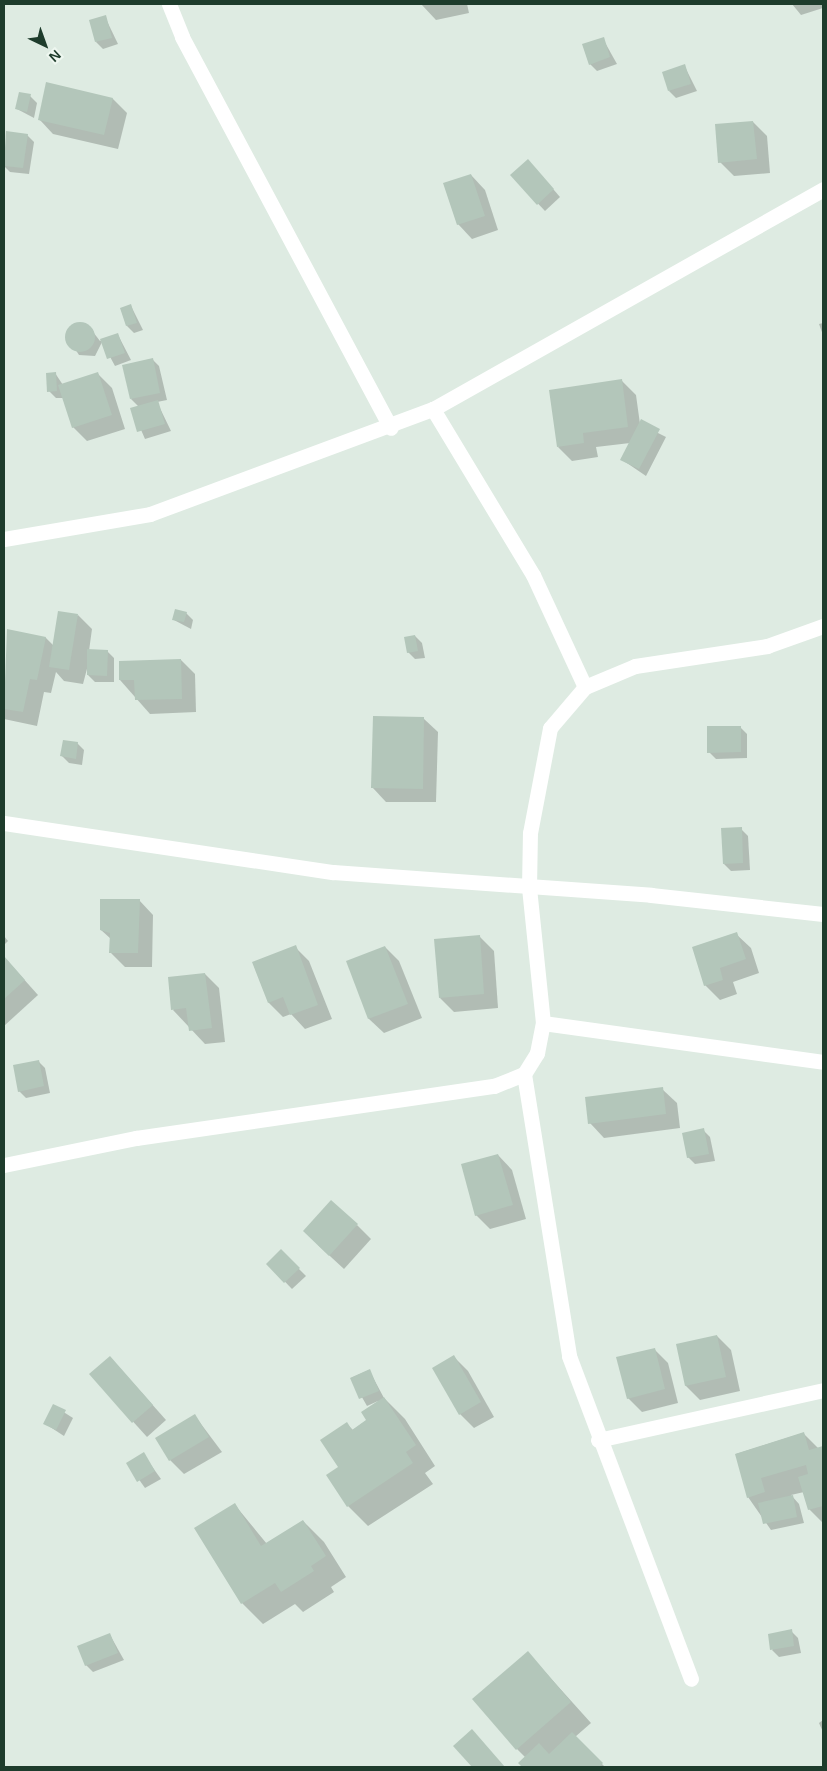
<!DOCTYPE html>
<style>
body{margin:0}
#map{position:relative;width:827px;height:1771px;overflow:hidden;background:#deebe2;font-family:Arial,sans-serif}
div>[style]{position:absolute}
.shadow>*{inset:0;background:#0003}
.building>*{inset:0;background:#b3c6ba}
.round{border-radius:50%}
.minor>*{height:15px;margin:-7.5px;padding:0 7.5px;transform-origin:7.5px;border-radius:7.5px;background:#fff}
span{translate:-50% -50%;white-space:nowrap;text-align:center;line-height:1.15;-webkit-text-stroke:4px #eef7f0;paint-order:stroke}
.frame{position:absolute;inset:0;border:5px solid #1e3c2c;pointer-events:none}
.north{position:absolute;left:20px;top:20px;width:50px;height:50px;-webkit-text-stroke:4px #eef7f0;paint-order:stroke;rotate:138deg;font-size:14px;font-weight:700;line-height:20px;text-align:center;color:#1e3c2c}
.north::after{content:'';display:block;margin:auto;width:18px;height:22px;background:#1e3c2c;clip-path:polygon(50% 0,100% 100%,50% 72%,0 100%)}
</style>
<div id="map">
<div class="shadow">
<div style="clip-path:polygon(421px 4px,467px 4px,469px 13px,436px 20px)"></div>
<div style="clip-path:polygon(792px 4px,823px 4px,823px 8px,801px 15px)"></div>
<div style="clip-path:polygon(105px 17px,118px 44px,103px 49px,96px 42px)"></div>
<div style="clip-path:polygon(603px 39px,617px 64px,597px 71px,590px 64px)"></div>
<div style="clip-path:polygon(684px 65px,697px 91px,676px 98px,669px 91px)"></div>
<div style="clip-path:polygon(47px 84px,113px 99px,127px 113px,118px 149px,53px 134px,39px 119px)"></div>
<div style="clip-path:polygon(30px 96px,37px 103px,34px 118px,17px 109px)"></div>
<div style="clip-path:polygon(753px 122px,767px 136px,770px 173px,734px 176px,720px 162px)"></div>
<div style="clip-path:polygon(8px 132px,27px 135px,34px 142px,29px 174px,10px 172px,4px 166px)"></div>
<div style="clip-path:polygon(534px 167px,560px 197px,545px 211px,511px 175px)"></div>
<div style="clip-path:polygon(471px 175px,485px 190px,498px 230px,472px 239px,458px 224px)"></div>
<div style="clip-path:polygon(131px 306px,143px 330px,134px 333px,127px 326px)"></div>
<div style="clip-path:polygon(823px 323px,823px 335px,819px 324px)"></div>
<div style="clip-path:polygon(78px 324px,90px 328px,100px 341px,118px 335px,131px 360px,115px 366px,102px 342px,95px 356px,79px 355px,66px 335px)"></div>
<div style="clip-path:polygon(152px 359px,159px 366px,167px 400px,157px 402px,171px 431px,145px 439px,132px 409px,139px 407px,131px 399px)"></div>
<div style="clip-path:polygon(55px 373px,63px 385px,98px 374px,112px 388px,125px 429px,87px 441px,73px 427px,64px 398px,56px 398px,49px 391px)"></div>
<div style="clip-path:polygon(622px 381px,636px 395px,640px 424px,666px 437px,646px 476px,621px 459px,630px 443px,596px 447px,598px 457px,572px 461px,558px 447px)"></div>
<div style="clip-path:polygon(186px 613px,193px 620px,191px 629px,174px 620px)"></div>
<div style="clip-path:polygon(78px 615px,92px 629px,89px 651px,107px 651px,114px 658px,114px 682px,95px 682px,88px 675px,88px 665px,83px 684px,64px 681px,56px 672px,51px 693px,44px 692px,37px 726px,4px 719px,8px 630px,46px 638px,53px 645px)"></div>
<div style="clip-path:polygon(415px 636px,422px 643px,425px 658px,415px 659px,408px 652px)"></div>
<div style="clip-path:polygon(181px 660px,195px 674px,196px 712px,150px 714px,120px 680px)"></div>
<div style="clip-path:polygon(423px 718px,438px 732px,436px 802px,386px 802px,372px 787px)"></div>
<div style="clip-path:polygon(740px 727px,747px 734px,747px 758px,716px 759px,709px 752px)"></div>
<div style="clip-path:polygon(77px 743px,84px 750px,82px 765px,69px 763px,62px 756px)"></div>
<div style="clip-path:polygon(741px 829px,748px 836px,750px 870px,731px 871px,724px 864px)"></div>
<div style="clip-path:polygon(139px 900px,153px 915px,152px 967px,125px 967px,111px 953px,111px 939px,101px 930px)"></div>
<div style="clip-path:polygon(736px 934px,751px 948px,759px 973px,733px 982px,737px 994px,720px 1000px,705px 985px)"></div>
<div style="clip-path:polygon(4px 936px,8px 941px,4px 945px)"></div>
<div style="clip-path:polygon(479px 936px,494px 951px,498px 1008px,454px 1012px,440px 998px)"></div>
<div style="clip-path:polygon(295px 947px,309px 961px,332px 1019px,305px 1029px,291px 1014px,283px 1017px,269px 1003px,253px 963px)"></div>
<div style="clip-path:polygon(385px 947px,399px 961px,422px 1018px,384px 1033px,369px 1019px,348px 962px)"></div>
<div style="clip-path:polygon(4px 957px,38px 995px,4px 1026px)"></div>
<div style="clip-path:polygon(205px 974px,219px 988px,225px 1042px,205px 1044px,173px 1010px)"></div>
<div style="clip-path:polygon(38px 1061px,45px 1068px,50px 1093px,26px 1098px,19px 1091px)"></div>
<div style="clip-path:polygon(662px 1089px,677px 1103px,680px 1128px,604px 1138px,590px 1123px)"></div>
<div style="clip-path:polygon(703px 1130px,710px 1137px,715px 1161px,695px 1164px,688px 1157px)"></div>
<div style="clip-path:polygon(498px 1155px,512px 1170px,526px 1219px,490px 1229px,476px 1215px)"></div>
<div style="clip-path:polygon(357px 1225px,371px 1239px,344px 1269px,318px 1245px)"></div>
<div style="clip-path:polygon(281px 1251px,306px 1276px,292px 1289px,268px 1264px)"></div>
<div style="clip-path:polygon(717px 1336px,731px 1350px,740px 1391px,700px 1400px,686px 1386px,677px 1345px)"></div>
<div style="clip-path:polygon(654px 1349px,668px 1363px,678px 1403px,642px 1412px,628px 1398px)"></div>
<div style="clip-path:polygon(110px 1357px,166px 1420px,147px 1437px,90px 1374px)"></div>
<div style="clip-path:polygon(454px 1357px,468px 1371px,494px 1417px,474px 1428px,460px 1414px)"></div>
<div style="clip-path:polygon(369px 1370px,384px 1398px,405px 1419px,435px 1466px,425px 1473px,433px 1484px,368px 1526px,348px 1506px,340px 1468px,346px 1423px,353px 1430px,367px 1420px,378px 1401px,367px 1406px,351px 1378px)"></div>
<div style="clip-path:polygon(54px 1406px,73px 1418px,64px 1436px,44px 1423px)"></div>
<div style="clip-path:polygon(195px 1416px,222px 1452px,184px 1474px,170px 1460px)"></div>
<div style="clip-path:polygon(803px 1433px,819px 1449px,823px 1447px,823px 1523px,809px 1509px,804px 1492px,791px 1495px,799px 1504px,804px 1523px,771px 1530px,748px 1497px,736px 1454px)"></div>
<div style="clip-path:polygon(143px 1454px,161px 1479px,145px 1488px,128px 1464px)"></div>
<div style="clip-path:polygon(235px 1505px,267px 1544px,303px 1521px,324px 1542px,346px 1577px,331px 1587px,334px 1592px,303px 1612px,295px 1604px,263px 1624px,242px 1603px)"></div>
<div style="clip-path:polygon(791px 1631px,798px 1638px,801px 1653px,779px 1657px,772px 1650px)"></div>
<div style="clip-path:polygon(110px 1635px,124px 1660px,93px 1672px,86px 1665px)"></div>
<div style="clip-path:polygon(528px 1653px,591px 1723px,575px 1737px,605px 1767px,524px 1767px,520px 1763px,526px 1758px,517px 1749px)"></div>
<div style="clip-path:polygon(823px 1720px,823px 1732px,819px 1723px)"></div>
</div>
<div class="building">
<div style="clip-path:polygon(106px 15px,112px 38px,95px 42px,89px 20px)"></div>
<div style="clip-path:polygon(604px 37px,610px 57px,589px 65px,582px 44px)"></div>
<div style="clip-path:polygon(685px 64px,691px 84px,668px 91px,662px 72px)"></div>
<div style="clip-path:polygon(46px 82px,113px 98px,104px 135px,38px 120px)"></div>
<div style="clip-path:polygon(19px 92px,31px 94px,27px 112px,15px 109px)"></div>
<div style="clip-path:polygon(753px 121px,757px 159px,718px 163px,715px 124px)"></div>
<div style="clip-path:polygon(6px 131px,28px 134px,23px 168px,4px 166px)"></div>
<div style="clip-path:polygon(528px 159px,554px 189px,537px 205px,510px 175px)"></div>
<div style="clip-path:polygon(471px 174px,485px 216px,457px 225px,443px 183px)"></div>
<div style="clip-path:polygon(131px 304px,137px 323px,126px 326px,120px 308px)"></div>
<div class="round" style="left:65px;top:322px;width:30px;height:30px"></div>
<div style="clip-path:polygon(118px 333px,125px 353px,107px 359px,100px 339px)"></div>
<div style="clip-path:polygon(153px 358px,160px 393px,130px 399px,122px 365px)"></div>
<div style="clip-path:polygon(56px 372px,57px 391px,47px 392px,46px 373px)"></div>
<div style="clip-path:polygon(98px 372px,112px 415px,72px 428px,58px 385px)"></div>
<div style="clip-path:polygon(622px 379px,628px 427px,583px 433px,584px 443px,557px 447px,549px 390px)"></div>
<div style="clip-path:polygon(158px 400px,165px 424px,137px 432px,130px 408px)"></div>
<div style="clip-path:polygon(641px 419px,660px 429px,639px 469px,620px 460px)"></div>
<div style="clip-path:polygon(175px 609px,187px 612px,184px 622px,172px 620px)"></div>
<div style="clip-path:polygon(58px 611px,78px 614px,69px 670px,49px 667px)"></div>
<div style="clip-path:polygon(7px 629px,46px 637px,37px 680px,30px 679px,23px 712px,4px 709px)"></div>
<div style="clip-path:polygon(415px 635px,418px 651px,407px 653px,404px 637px)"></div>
<div style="clip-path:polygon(87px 649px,108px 650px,107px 676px,87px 675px)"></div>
<div style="clip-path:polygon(181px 659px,182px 699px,135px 700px,134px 680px,119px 680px,119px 661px)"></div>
<div style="clip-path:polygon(373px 716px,424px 717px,423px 789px,371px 788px)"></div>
<div style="clip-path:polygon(707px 726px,741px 726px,741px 752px,707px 753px)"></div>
<div style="clip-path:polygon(63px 740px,78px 742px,76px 759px,60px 756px)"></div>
<div style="clip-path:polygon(742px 827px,743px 863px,723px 864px,721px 828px)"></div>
<div style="clip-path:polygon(100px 899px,140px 899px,138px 953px,109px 953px,110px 933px,100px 930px)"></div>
<div style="clip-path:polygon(737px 932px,746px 959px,720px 968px,723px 980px,704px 986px,692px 947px)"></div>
<div style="clip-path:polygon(480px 935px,484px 994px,439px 998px,434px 939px)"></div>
<div style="clip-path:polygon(296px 945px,318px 1005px,290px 1015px,283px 997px,268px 1003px,252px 962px)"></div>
<div style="clip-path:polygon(385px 946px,408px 1004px,368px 1019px,346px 961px)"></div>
<div style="clip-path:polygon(4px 956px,25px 980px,4px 999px)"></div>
<div style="clip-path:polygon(205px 973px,212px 1028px,189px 1031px,186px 1008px,171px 1010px,168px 977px)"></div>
<div style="clip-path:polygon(39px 1060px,44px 1086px,18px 1092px,13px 1065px)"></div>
<div style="clip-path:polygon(663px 1087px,666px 1114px,588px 1124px,585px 1097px)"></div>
<div style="clip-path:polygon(704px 1128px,709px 1154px,687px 1158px,682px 1133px)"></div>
<div style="clip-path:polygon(498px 1154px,513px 1205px,475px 1216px,461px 1164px)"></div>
<div style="clip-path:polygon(331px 1200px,358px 1224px,329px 1256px,303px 1231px)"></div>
<div style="clip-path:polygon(281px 1249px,300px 1268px,284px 1283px,266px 1264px)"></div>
<div style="clip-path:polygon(717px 1335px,726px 1377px,685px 1386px,676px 1344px)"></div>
<div style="clip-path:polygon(655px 1348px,665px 1389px,627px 1399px,616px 1357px)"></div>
<div style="clip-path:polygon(454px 1355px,481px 1402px,459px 1415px,432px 1368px)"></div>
<div style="clip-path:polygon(110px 1356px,153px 1405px,132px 1423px,89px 1374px)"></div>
<div style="clip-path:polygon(370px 1369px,379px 1391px,359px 1399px,350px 1378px)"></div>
<div style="clip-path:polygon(384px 1397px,416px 1445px,406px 1452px,413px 1463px,347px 1507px,326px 1475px,338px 1467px,320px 1440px,347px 1422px,352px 1430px,366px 1420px,361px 1412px)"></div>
<div style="clip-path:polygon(53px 1404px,66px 1410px,56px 1430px,43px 1424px)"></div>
<div style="clip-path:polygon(195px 1414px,209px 1437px,169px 1461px,155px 1438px)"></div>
<div style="clip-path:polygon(804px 1432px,809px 1450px,823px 1446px,823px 1506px,808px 1510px,798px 1477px,808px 1474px,806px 1465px,761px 1478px,765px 1492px,747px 1498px,735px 1454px)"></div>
<div style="clip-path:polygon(144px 1452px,155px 1471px,137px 1482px,126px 1463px)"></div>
<div style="clip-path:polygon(793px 1495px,797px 1517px,763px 1524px,758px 1503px)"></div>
<div style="clip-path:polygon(235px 1503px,261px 1546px,303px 1520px,326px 1556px,311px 1566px,314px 1571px,281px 1592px,275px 1583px,241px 1604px,194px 1528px)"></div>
<div style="clip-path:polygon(792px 1629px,794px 1646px,770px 1650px,768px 1634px)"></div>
<div style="clip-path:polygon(110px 1633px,118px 1653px,85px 1666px,77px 1646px)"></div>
<div style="clip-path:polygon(528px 1651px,571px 1702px,516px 1750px,472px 1699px)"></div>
<div style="clip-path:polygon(472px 1729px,505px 1767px,472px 1767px,453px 1746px)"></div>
<div style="clip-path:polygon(572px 1732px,603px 1763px,599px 1767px,522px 1767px,518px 1763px,539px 1743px,549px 1754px)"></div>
</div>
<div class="minor">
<div style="left:169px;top:4px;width:35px;rotate:68deg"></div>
<div style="left:182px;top:37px;width:443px;rotate:61.9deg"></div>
<div style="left:4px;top:539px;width:148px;rotate:-9.7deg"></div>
<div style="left:150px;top:514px;width:302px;rotate:-20.4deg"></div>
<div style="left:585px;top:687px;width:123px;rotate:-114.9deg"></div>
<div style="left:533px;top:575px;width:194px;rotate:-121.1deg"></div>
<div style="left:433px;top:409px;width:448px;rotate:-29.4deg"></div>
<div style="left:4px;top:823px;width:333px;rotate:8.5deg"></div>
<div style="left:333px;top:872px;width:319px;rotate:4.1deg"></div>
<div style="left:651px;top:895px;width:173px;rotate:6.3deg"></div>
<div style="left:543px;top:1023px;width:283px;rotate:7.9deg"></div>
<div style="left:524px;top:1074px;width:286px;rotate:80.9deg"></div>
<div style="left:569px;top:1356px;width:345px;rotate:69.3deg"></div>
<div style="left:4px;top:1165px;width:135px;rotate:-11.6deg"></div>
<div style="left:136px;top:1138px;width:362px;rotate:-8.3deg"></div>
<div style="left:494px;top:1086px;width:32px;rotate:-22deg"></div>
<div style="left:524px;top:1074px;width:25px;rotate:-58deg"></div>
<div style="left:537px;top:1053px;width:31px;rotate:-79deg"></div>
<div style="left:543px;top:1023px;width:136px;rotate:-95.9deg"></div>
<div style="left:529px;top:888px;width:55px;rotate:-89deg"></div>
<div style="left:530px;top:833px;width:107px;rotate:-79.2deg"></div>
<div style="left:550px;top:728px;width:54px;rotate:-49.5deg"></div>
<div style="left:585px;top:687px;width:54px;rotate:-22.8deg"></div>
<div style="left:635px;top:666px;width:134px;rotate:-8.6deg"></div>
<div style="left:767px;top:646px;width:59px;rotate:-19.7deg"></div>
<div style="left:598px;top:1440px;width:230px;rotate:-12.5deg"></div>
</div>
<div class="frame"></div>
<div class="north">N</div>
</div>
